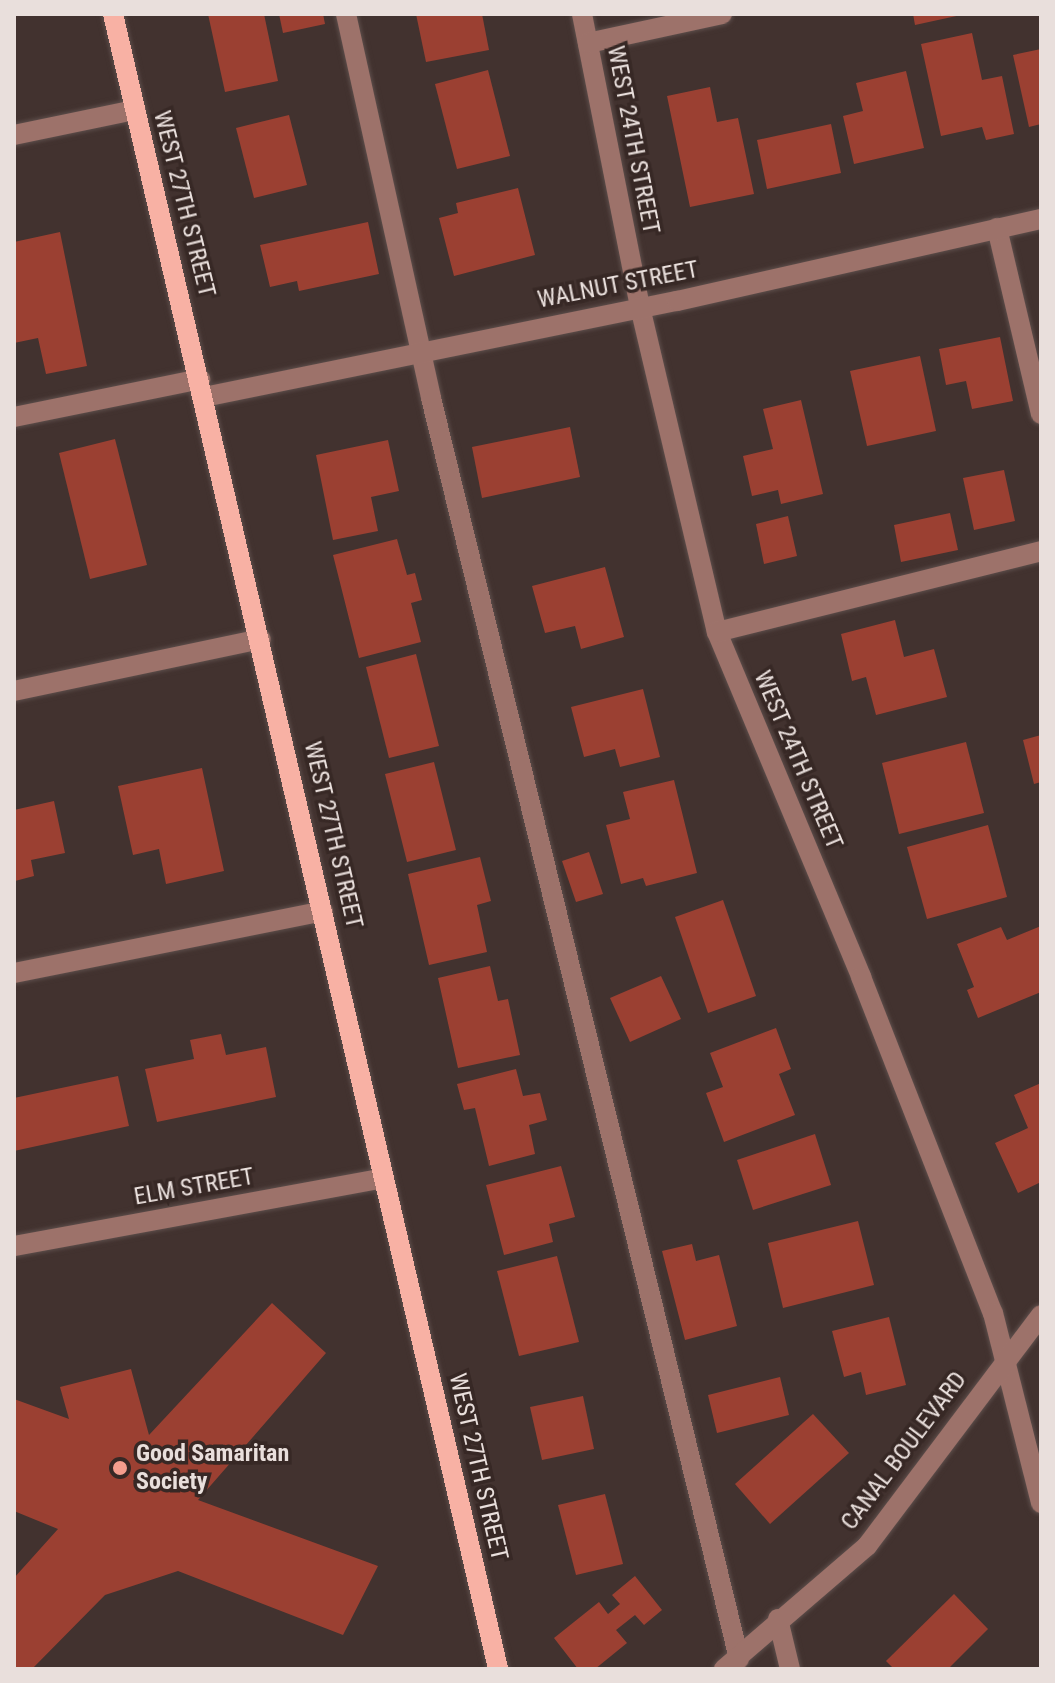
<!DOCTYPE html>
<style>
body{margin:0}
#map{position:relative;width:1055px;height:1683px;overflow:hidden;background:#42322f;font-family:"Roboto Condensed",sans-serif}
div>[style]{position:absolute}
.building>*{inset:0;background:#9b4032}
.roads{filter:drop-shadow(0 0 2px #5d4e4b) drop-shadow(0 0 2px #5d4e4b)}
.minor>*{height:20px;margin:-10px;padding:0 10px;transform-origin:10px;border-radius:10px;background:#9d726a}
.major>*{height:20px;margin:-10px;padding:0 10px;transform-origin:10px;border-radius:10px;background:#f8b1a4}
.dots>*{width:22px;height:22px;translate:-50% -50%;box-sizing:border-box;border:4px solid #372825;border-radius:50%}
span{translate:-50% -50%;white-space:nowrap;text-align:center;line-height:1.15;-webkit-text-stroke:7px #372825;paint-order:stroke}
.street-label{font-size:24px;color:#e9dfdc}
.poi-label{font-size:24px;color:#e9dfdc;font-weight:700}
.left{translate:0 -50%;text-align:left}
.frame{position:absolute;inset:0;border:16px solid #e9dfdc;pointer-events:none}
</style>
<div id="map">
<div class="building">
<div style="clip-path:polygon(208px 14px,264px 14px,278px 81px,225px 92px)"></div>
<div style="clip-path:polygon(279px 14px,323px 14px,325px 24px,283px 33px)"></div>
<div style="clip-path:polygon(416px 14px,482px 14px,489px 50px,426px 62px)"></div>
<div style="clip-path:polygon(913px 14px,961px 14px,961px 15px,915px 25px)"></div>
<div style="clip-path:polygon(972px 33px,982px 80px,1002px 76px,1014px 134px,986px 140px,982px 127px,941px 136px,921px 44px)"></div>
<div style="clip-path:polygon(1041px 49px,1041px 124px,1029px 127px,1013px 55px)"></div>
<div style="clip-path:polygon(488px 70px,510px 156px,457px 169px,435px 84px)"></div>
<div style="clip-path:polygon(906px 71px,924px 148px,854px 164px,843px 116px,863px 111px,856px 83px)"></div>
<div style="clip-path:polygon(710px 87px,717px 122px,738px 118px,754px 194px,690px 207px,667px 96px)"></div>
<div style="clip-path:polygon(289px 115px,307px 185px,254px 198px,236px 128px)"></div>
<div style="clip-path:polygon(831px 124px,841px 173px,767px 189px,757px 140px)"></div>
<div style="clip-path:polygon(518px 188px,535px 255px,454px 276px,439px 218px,458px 213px,456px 203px)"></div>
<div style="clip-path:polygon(368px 222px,379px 274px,299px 291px,297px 281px,270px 287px,260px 245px)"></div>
<div style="clip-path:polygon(60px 232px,87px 366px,46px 374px,38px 338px,14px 343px,14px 242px)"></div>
<div style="clip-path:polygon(1000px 337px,1013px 401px,972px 409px,966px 381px,946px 385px,939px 349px)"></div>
<div style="clip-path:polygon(920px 356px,936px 431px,867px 446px,850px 371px)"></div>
<div style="clip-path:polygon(801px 400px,823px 494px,781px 504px,778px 490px,752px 496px,743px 456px,773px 449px,763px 409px)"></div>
<div style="clip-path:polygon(570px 427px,580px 477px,482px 498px,472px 447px)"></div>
<div style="clip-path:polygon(115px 439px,147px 565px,90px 579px,59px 453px)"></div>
<div style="clip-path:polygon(388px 440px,399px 491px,371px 497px,378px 531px,333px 540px,316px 455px)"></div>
<div style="clip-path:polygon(1004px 470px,1015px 521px,974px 530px,963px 478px)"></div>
<div style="clip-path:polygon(950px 513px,958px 550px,901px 562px,894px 525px)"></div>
<div style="clip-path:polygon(788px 516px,797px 556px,764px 564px,756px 524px)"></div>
<div style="clip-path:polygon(397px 539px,407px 575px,415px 573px,422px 600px,411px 603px,421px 642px,359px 658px,333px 555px)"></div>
<div style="clip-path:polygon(605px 567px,624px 637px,581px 649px,575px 626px,545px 633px,532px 586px)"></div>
<div style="clip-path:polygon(895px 620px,904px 657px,934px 649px,947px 697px,876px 715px,866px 677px,852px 681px,841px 634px)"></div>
<div style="clip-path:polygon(416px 654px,439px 746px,389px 758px,366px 667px)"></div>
<div style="clip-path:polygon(643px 689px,660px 757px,620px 767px,615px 749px,584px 757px,571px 707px)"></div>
<div style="clip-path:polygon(1041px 735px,1041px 782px,1034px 784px,1023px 740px)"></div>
<div style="clip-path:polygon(966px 742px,984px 813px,899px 834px,882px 763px)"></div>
<div style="clip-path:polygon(434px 762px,456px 850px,407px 862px,385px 774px)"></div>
<div style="clip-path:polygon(202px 768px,224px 871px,166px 884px,159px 849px,133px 855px,118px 786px)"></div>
<div style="clip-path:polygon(674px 780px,697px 873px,646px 886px,643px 878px,621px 884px,606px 825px,630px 819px,623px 792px)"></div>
<div style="clip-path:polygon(54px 801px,65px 853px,31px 860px,34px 876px,15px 881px,14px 810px)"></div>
<div style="clip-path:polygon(988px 825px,1007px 897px,927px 919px,907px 847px)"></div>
<div style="clip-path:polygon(589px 852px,603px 894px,576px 902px,562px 861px)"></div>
<div style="clip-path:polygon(480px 857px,491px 901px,477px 905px,487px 952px,429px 965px,408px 874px)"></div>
<div style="clip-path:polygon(723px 900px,756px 996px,708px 1013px,675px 917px)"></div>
<div style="clip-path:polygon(1041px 926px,1041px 992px,978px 1018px,967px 990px,974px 987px,957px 944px,1001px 927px,1007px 940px)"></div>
<div style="clip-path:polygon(490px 966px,498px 1001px,508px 999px,520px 1055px,458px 1068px,438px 978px)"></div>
<div style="clip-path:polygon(661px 976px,681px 1019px,630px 1042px,610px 998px)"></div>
<div style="clip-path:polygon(776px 1028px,791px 1069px,779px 1074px,795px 1115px,724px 1142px,706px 1093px,723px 1087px,710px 1053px)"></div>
<div style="clip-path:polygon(221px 1034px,226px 1055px,266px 1047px,276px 1097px,157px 1122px,145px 1069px,194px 1059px,190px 1040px)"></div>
<div style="clip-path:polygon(516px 1069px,523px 1096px,540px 1093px,547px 1120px,529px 1125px,535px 1154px,489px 1166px,475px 1108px,464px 1110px,457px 1084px)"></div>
<div style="clip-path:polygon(118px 1076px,129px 1126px,14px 1151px,14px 1098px)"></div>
<div style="clip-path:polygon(1041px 1083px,1041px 1182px,1018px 1193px,995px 1143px,1028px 1128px,1014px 1095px)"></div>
<div style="clip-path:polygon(815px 1134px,831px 1185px,753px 1210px,737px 1160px)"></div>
<div style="clip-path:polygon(561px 1166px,575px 1217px,549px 1224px,553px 1242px,504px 1255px,486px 1185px)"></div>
<div style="clip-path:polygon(858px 1221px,874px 1285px,783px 1308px,768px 1243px)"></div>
<div style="clip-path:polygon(692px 1244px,696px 1261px,719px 1255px,737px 1326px,685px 1340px,662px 1251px)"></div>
<div style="clip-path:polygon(557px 1256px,579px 1342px,519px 1356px,497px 1271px)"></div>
<div style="clip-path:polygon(272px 1303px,326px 1353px,198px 1500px,378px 1566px,343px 1635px,178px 1571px,105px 1595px,32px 1669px,14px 1669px,14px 1578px,58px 1529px,14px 1511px,14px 1399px,69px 1419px,60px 1387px,131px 1369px,149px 1435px)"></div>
<div style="clip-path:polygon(889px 1317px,906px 1385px,866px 1395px,861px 1372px,844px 1377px,832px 1331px)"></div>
<div style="clip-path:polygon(780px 1377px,789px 1415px,717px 1433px,708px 1395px)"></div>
<div style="clip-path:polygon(583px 1396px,594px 1449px,542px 1460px,530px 1407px)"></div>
<div style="clip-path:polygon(813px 1414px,849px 1453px,770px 1524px,735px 1484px)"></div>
<div style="clip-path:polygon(605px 1494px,623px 1564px,576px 1575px,558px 1505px)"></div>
<div style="clip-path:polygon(635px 1576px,662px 1610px,644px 1625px,635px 1615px,616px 1630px,627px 1643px,595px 1669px,578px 1669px,554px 1638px,599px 1602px,608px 1614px,620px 1604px,612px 1595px)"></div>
<div style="clip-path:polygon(954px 1594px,988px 1629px,948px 1669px,894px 1669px,886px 1661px)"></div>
</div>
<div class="roads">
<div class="minor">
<div style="left:346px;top:14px;width:393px;rotate:77.5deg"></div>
<div style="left:431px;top:398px;width:1298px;rotate:76.27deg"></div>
<div style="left:582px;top:14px;width:299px;rotate:78.8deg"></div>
<div style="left:640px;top:307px;width:334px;rotate:76.7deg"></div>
<div style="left:717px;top:632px;width:374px;rotate:67.3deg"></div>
<div style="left:861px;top:977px;width:361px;rotate:68.6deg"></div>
<div style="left:993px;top:1313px;width:196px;rotate:75.8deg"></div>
<div style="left:588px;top:43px;width:137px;rotate:-12.2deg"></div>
<div style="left:14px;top:135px;width:124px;rotate:-11.7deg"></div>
<div style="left:997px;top:228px;width:191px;rotate:76.7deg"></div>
<div style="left:204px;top:397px;width:483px;rotate:-11.5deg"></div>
<div style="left:677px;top:301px;width:373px;rotate:-12.7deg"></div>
<div style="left:14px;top:417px;width:190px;rotate:-11.5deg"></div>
<div style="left:717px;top:632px;width:334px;rotate:-14deg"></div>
<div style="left:14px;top:691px;width:252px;rotate:-11.9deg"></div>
<div style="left:14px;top:973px;width:315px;rotate:-11.3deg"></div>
<div style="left:14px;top:1246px;width:375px;rotate:-10.4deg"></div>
<div style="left:778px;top:1619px;width:51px;rotate:76.5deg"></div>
<div style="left:724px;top:1669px;width:189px;rotate:-40.7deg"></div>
<div style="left:867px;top:1546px;width:289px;rotate:-53deg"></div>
</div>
<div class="major">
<div style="left:113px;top:14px;width:1699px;rotate:76.9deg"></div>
</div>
</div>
<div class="dots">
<div style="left:120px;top:1468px;background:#f49d8d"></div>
</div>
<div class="street-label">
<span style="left:633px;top:140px;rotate:79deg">WEST 24TH STREET</span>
<span style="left:184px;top:204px;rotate:76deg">WEST 27TH STREET</span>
<span style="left:618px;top:285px;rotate:-11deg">WALNUT STREET</span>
<span style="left:798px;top:760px;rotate:67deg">WEST 24TH STREET</span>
<span style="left:333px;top:835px;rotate:77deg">WEST 27TH STREET</span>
<span style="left:194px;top:1187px;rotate:-10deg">ELM STREET</span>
<span style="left:904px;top:1451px;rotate:-53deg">CANAL BOULEVARD</span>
<span style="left:478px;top:1467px;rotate:77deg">WEST 27TH STREET</span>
</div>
<div class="poi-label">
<span class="left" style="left:136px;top:1468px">Good Samaritan<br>Society</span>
</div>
<div class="frame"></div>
</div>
